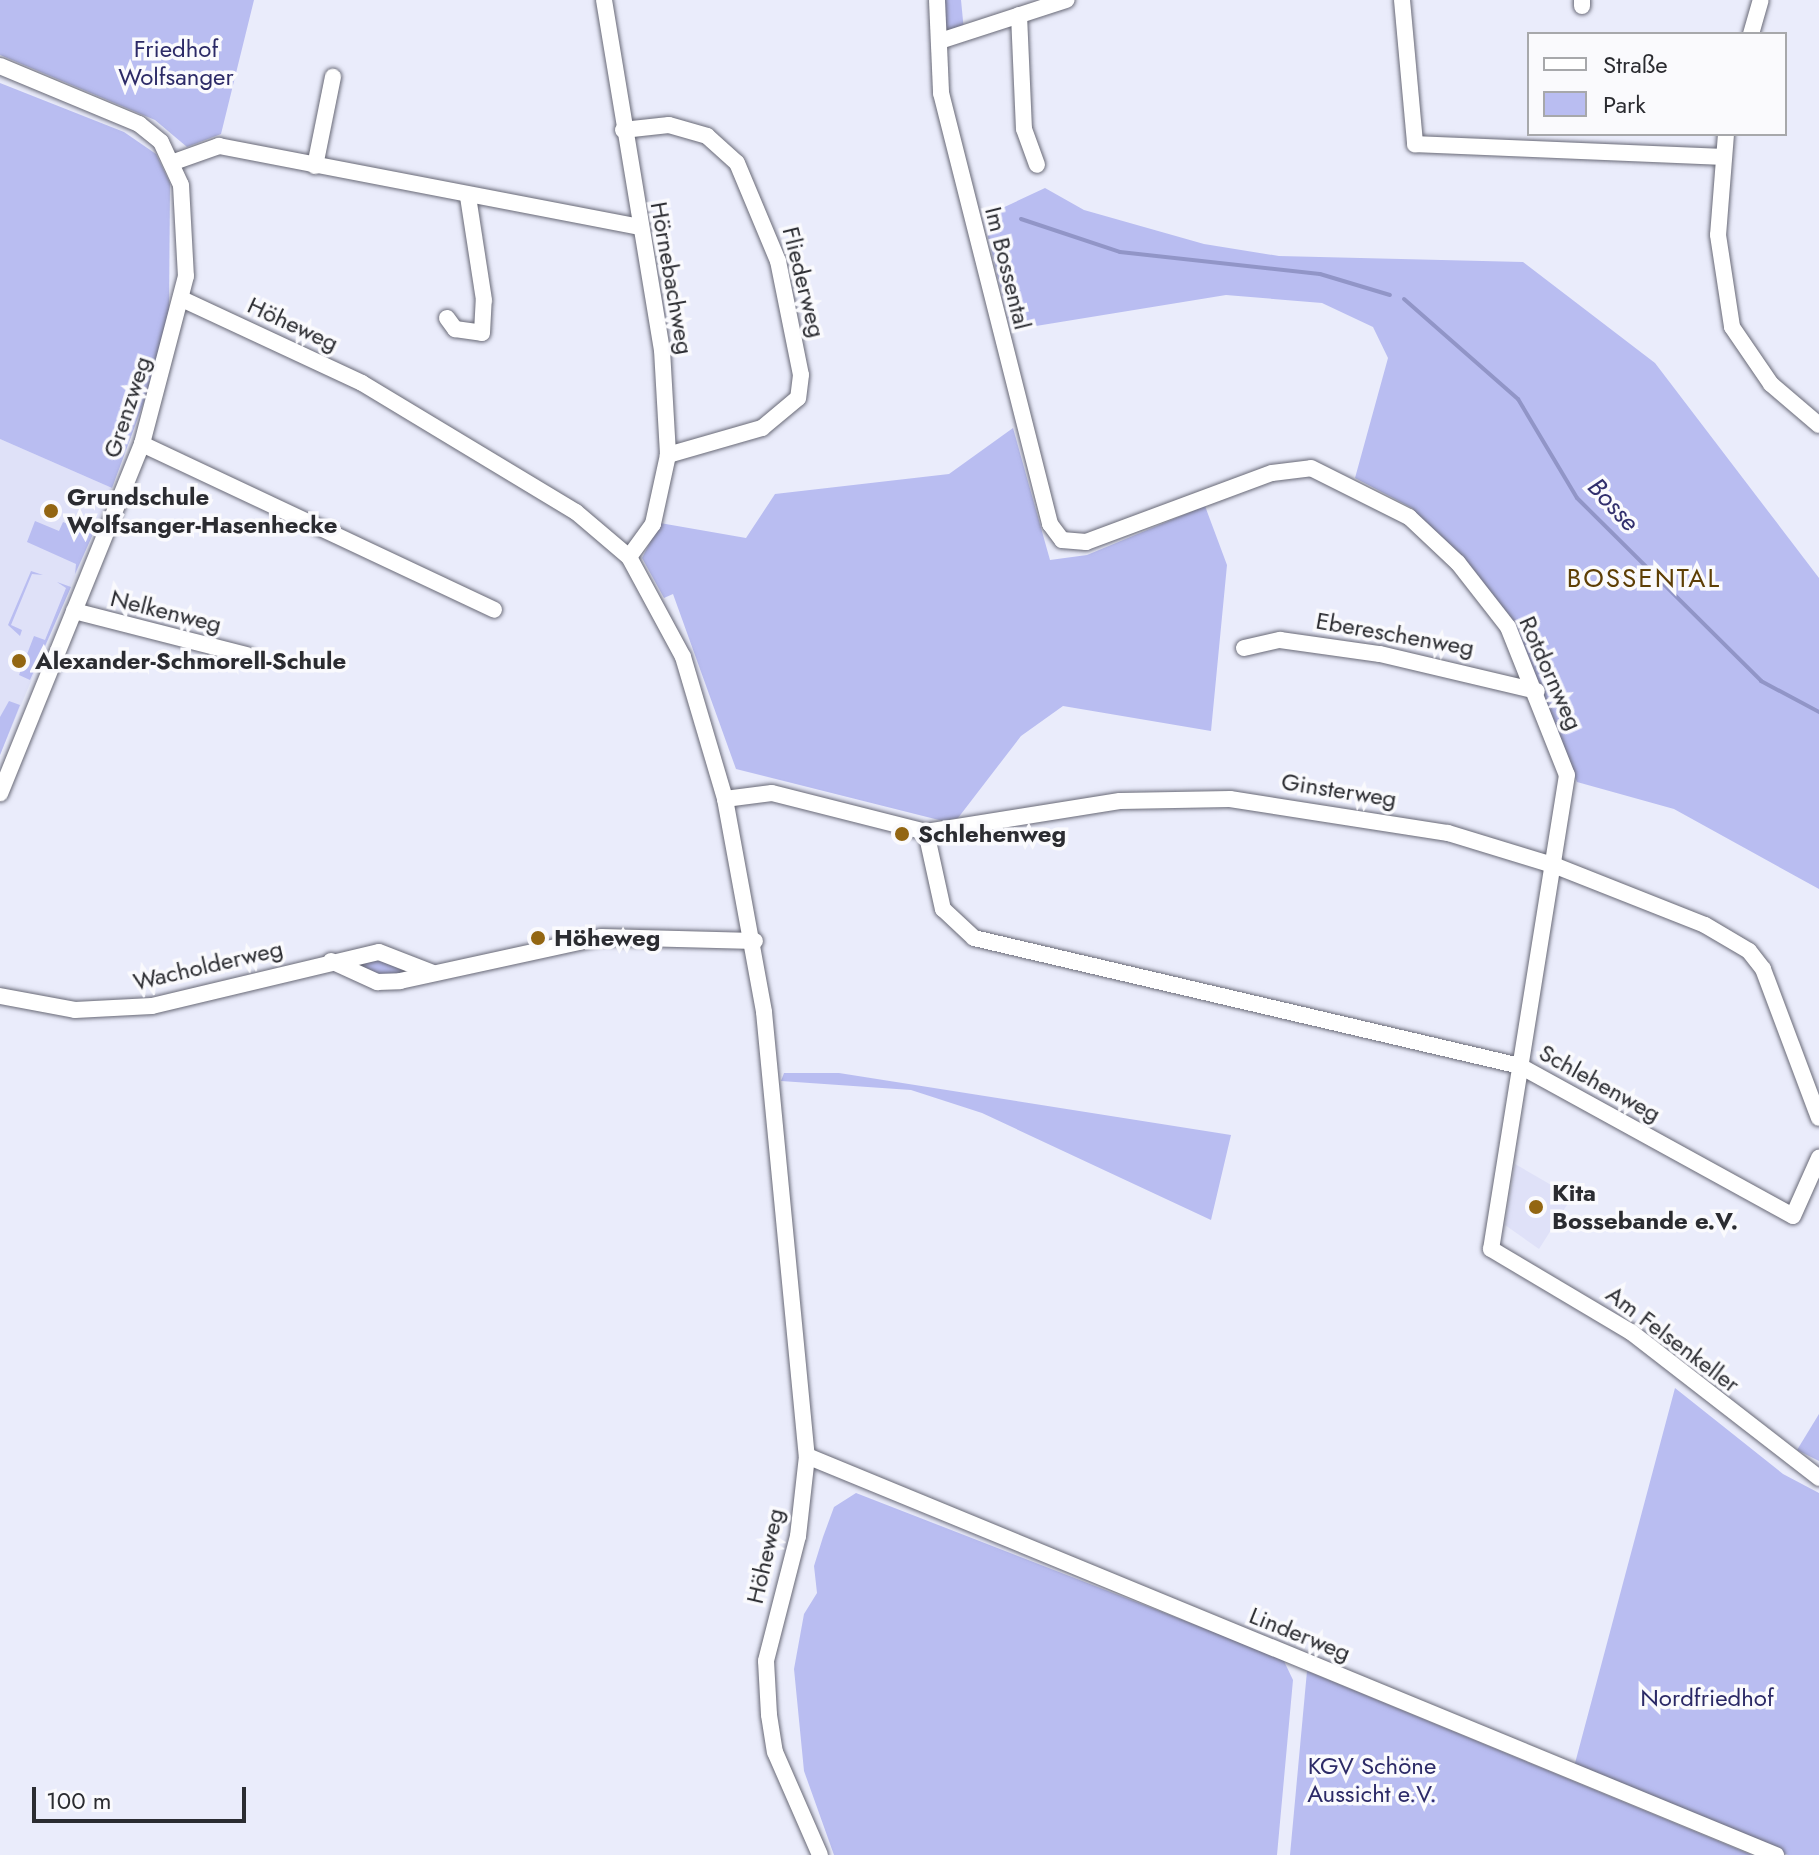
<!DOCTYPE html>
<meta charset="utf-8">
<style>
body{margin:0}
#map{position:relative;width:1819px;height:1855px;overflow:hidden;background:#eaecfb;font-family:Jost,sans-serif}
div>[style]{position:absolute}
.built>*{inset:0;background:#dfe1f8}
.green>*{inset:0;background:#b9bdf1}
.stream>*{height:4px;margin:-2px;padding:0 2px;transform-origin:2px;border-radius:2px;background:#9195c7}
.roads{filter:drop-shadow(0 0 2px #686976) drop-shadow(0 0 2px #686976)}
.minor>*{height:16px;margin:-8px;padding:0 8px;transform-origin:8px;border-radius:8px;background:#fff}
.dots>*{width:22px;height:22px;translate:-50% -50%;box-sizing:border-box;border:4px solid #fafafd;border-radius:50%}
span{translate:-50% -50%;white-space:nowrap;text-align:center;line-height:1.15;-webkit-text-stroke:7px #fafafd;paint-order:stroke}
.park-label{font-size:24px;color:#2c2a67}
.street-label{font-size:24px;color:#2b2c31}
.poi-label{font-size:24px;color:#2b2c31;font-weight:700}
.left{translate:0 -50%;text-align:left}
.water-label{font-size:26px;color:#312f6d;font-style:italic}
.neighbourhood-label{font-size:26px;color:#5e3f05;letter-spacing:2px}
.legend{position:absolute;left:1527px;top:32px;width:260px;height:104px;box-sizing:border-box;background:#fafafd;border:2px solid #a7a8ab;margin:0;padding:10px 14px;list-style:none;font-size:24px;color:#2b2c31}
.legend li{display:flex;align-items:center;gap:16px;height:40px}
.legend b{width:40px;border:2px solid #a7a8ab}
.scale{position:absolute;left:32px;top:1787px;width:214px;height:36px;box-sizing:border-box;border:4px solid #2b2c31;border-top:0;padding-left:10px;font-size:24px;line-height:28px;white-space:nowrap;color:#2b2c31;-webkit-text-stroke:6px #fafafd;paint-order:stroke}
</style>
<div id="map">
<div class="built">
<div style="clip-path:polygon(0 439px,112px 488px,0 755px)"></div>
<div style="clip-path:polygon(1515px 1164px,1572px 1197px,1539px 1249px,1505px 1225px)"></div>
</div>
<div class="green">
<div style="clip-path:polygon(0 0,254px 0,221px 134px,187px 147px,155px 120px,0 55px)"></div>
<div style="clip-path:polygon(938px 0,961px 0,964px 31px,941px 39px)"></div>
<div style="clip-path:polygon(0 83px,124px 132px,156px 154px,170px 183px,169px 310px,155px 372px,112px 488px,0 439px)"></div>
<div style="clip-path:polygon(1045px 188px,1084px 210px,1204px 244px,1279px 256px,1523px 262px,1655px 363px,1819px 578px,1819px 889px,1674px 809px,1577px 782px,1512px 624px,1412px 508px,1355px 478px,1388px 358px,1373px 327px,1322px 303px,1226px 295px,1011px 330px,983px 217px)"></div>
<div style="clip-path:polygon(1013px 428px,1050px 560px,1087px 555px,1205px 506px,1227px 565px,1211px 731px,1063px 706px,1021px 736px,958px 818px,943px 821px,736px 769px,673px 594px,664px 598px,642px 558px,660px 523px,746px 538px,775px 494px,949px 474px)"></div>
<div style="clip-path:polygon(35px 521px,59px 531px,63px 522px,93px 534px,75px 574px,76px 564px,27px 542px)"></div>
<div style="clip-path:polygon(31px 571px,43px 575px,32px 574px,11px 625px,22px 630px,20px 636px,8px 625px)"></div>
<div style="clip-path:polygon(57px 582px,71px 587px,30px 680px,19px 675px,34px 636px,45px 640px,66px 588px)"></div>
<div style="clip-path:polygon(9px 701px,20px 705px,0 755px,0 717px)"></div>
<div style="clip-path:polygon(380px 958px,406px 973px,378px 977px,349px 961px)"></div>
<div style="clip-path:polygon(784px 1073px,839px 1073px,1231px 1135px,1211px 1220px,982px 1113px,911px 1090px,781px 1081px)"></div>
<div style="clip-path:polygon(1675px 1388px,1783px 1474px,1819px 1493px,1819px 1855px,1788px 1855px,1574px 1767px)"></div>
<div style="clip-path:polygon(1819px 1414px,1819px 1461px,1797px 1450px)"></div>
<div style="clip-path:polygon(856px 1493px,1283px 1659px,1293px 1680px,1277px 1855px,834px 1855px,804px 1771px,794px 1669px,804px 1614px,817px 1593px,814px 1566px,823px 1537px,834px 1507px)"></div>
<div style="clip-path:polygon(1307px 1671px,1752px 1855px,1290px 1855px)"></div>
</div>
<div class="stream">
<div style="left:1021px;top:219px;width:104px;rotate:18.4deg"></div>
<div style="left:1120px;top:252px;width:201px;rotate:6.3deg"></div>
<div style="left:1320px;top:274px;width:73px;rotate:16.7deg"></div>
<div style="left:1404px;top:299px;width:152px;rotate:41.3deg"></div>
<div style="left:1518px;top:399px;width:115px;rotate:59.2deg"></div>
<div style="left:1577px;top:498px;width:260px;rotate:44.8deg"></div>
<div style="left:1761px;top:681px;width:66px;rotate:28.1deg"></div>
</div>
<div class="roads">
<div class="minor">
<div style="left:604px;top:0;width:355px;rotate:80.6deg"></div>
<div style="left:662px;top:350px;width:105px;rotate:86.7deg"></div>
<div style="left:668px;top:455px;width:71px;rotate:102.3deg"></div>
<div style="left:653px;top:524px;width:41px;rotate:126deg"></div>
<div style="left:937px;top:0;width:93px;rotate:87.5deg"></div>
<div style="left:941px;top:93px;width:445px;rotate:75.8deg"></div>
<div style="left:1050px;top:524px;width:20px;rotate:53deg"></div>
<div style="left:1062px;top:540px;width:24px;rotate:5deg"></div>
<div style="left:1086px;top:542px;width:198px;rotate:-20.4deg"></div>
<div style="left:1272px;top:473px;width:39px;rotate:-7deg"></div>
<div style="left:1311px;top:468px;width:110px;rotate:26.6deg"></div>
<div style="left:1409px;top:517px;width:67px;rotate:43.2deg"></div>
<div style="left:1458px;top:563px;width:81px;rotate:52deg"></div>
<div style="left:1508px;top:627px;width:159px;rotate:68.3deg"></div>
<div style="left:1567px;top:775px;width:480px;rotate:99.1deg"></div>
<div style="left:1491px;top:1249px;width:163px;rotate:30.7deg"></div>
<div style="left:1631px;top:1332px;width:238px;rotate:37.8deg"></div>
<div style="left:1402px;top:0;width:145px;rotate:84.8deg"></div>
<div style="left:1415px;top:144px;width:308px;rotate:2.4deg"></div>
<div style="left:1582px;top:0;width:6px;rotate:90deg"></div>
<div style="left:1019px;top:15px;width:114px;rotate:87.5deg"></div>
<div style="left:1024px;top:129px;width:38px;rotate:70deg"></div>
<div style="left:1751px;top:34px;width:35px;rotate:-74deg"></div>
<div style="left:940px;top:41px;width:133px;rotate:-18deg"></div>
<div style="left:0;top:66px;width:151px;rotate:22.6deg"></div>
<div style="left:139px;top:124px;width:28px;rotate:39deg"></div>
<div style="left:161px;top:142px;width:47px;rotate:65.1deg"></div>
<div style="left:181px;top:185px;width:91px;rotate:86.9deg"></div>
<div style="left:186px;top:276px;width:174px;rotate:104.7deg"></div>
<div style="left:142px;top:444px;width:377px;rotate:112.1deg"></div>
<div style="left:623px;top:130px;width:46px;rotate:-6.2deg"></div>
<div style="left:669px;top:125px;width:40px;rotate:16deg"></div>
<div style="left:707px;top:136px;width:40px;rotate:42deg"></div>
<div style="left:737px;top:163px;width:106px;rotate:67.3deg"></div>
<div style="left:778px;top:261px;width:116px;rotate:78.6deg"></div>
<div style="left:801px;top:375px;width:23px;rotate:97deg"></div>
<div style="left:798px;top:398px;width:47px;rotate:140.2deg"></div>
<div style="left:762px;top:428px;width:98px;rotate:164deg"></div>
<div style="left:1726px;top:134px;width:101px;rotate:94.5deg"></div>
<div style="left:1718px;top:235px;width:93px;rotate:81.3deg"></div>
<div style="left:1732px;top:327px;width:69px;rotate:55.6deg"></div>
<div style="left:1771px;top:384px;width:63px;rotate:40.5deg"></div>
<div style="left:174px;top:162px;width:48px;rotate:-19.6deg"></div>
<div style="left:219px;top:146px;width:428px;rotate:10.9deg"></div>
<div style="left:315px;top:166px;width:91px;rotate:-78.6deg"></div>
<div style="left:184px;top:300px;width:196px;rotate:25deg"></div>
<div style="left:362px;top:383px;width:250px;rotate:31.1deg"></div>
<div style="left:576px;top:512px;width:70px;rotate:40.3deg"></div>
<div style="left:629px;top:557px;width:114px;rotate:61.6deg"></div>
<div style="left:683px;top:657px;width:148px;rotate:73.5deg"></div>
<div style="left:725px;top:799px;width:217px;rotate:79.6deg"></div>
<div style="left:764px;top:1012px;width:446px;rotate:84.5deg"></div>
<div style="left:807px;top:1456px;width:81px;rotate:96.4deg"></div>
<div style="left:798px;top:1536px;width:129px;rotate:104.4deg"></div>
<div style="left:766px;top:1661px;width:54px;rotate:86.8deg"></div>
<div style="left:769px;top:1715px;width:37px;rotate:81deg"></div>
<div style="left:775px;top:1752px;width:112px;rotate:66.4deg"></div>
<div style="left:447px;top:318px;width:14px;rotate:54deg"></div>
<div style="left:455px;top:329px;width:27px;rotate:8deg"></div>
<div style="left:482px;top:333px;width:33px;rotate:-87deg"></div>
<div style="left:484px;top:300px;width:104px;rotate:-98.8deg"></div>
<div style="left:142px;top:444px;width:389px;rotate:25.2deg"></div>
<div style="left:74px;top:611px;width:179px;rotate:14.3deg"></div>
<div style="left:1244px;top:648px;width:37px;rotate:-13deg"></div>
<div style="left:1280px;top:640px;width:101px;rotate:8deg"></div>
<div style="left:1380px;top:654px;width:161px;rotate:13.3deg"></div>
<div style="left:725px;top:799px;width:47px;rotate:-7.3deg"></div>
<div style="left:772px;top:793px;width:159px;rotate:14.2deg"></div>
<div style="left:926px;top:832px;width:196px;rotate:-9.1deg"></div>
<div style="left:1120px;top:801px;width:110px;rotate:-1deg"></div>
<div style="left:1230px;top:799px;width:221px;rotate:8.9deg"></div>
<div style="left:1448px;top:833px;width:113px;rotate:17deg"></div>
<div style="left:1556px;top:866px;width:160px;rotate:21.6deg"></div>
<div style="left:1705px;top:925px;width:51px;rotate:30.6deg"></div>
<div style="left:1749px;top:951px;width:23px;rotate:52deg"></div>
<div style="left:1763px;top:969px;width:159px;rotate:69.4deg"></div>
<div style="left:926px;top:832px;width:79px;rotate:77.6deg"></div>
<div style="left:943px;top:909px;width:42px;rotate:43.1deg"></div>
<div style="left:974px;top:938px;width:561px;rotate:13.19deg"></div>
<div style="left:1520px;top:1066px;width:311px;rotate:28.8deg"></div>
<div style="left:1793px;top:1216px;width:64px;rotate:-65.9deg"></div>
<div style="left:331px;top:961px;width:51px;rotate:24.5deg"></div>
<div style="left:377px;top:982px;width:23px;rotate:-2deg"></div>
<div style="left:400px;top:981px;width:206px;rotate:-12.3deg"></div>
<div style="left:601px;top:937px;width:154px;rotate:1.5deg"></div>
<div style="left:0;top:996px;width:76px;rotate:10.6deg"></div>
<div style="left:75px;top:1010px;width:77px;rotate:-3deg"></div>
<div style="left:152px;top:1006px;width:233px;rotate:-13.4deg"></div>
<div style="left:379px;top:952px;width:58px;rotate:21.3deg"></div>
<div style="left:807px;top:1456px;width:1048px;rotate:22.38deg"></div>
</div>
</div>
<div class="dots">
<div style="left:51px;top:511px;background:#936612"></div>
<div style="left:19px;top:661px;background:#936612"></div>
<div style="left:902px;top:834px;background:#936612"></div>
<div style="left:538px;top:938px;background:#936612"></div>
<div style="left:1536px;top:1207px;background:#936612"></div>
</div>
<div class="park-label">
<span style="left:176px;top:63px">Friedhof<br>Wolfsanger</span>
<span style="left:1707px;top:1698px">Nordfriedhof</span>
<span style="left:1372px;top:1780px">KGV Schöne<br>Aussicht e.V.</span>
</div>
<div class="street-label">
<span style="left:1008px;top:268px;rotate:76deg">Im Bossental</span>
<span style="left:672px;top:278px;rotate:80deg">Hörnebachweg</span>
<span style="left:804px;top:282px;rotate:76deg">Fliederweg</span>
<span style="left:293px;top:324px;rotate:25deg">Höheweg</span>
<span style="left:127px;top:407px;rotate:-72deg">Grenzweg</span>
<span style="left:166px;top:611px;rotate:14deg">Nelkenweg</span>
<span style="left:1395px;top:634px;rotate:10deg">Ebereschenweg</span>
<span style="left:1551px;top:673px;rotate:66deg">Rotdornweg</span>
<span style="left:1339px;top:790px;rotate:9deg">Ginsterweg</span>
<span style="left:208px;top:965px;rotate:-13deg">Wacholderweg</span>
<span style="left:1600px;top:1083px;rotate:29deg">Schlehenweg</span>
<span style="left:1673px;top:1339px;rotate:37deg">Am Felsenkeller</span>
<span style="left:765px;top:1556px;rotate:-77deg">Höheweg</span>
<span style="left:1300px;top:1634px;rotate:22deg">Linderweg</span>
</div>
<div class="poi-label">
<span class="left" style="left:67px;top:511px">Grundschule<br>Wolfsanger-Hasenhecke</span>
<span class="left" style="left:35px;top:661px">Alexander-Schmorell-Schule</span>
<span class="left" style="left:918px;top:834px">Schlehenweg</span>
<span class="left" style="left:554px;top:938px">Höheweg</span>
<span class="left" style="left:1552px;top:1207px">Kita<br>Bossebande e.V.</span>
</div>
<div class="water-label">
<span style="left:1613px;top:505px;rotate:47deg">Bosse</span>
</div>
<div class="neighbourhood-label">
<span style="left:1644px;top:579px">BOSSENTAL</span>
</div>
<ul class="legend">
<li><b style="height:10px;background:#fff"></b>Straße</li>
<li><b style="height:22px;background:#b9bdf1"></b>Park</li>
</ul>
<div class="scale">100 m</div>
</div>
